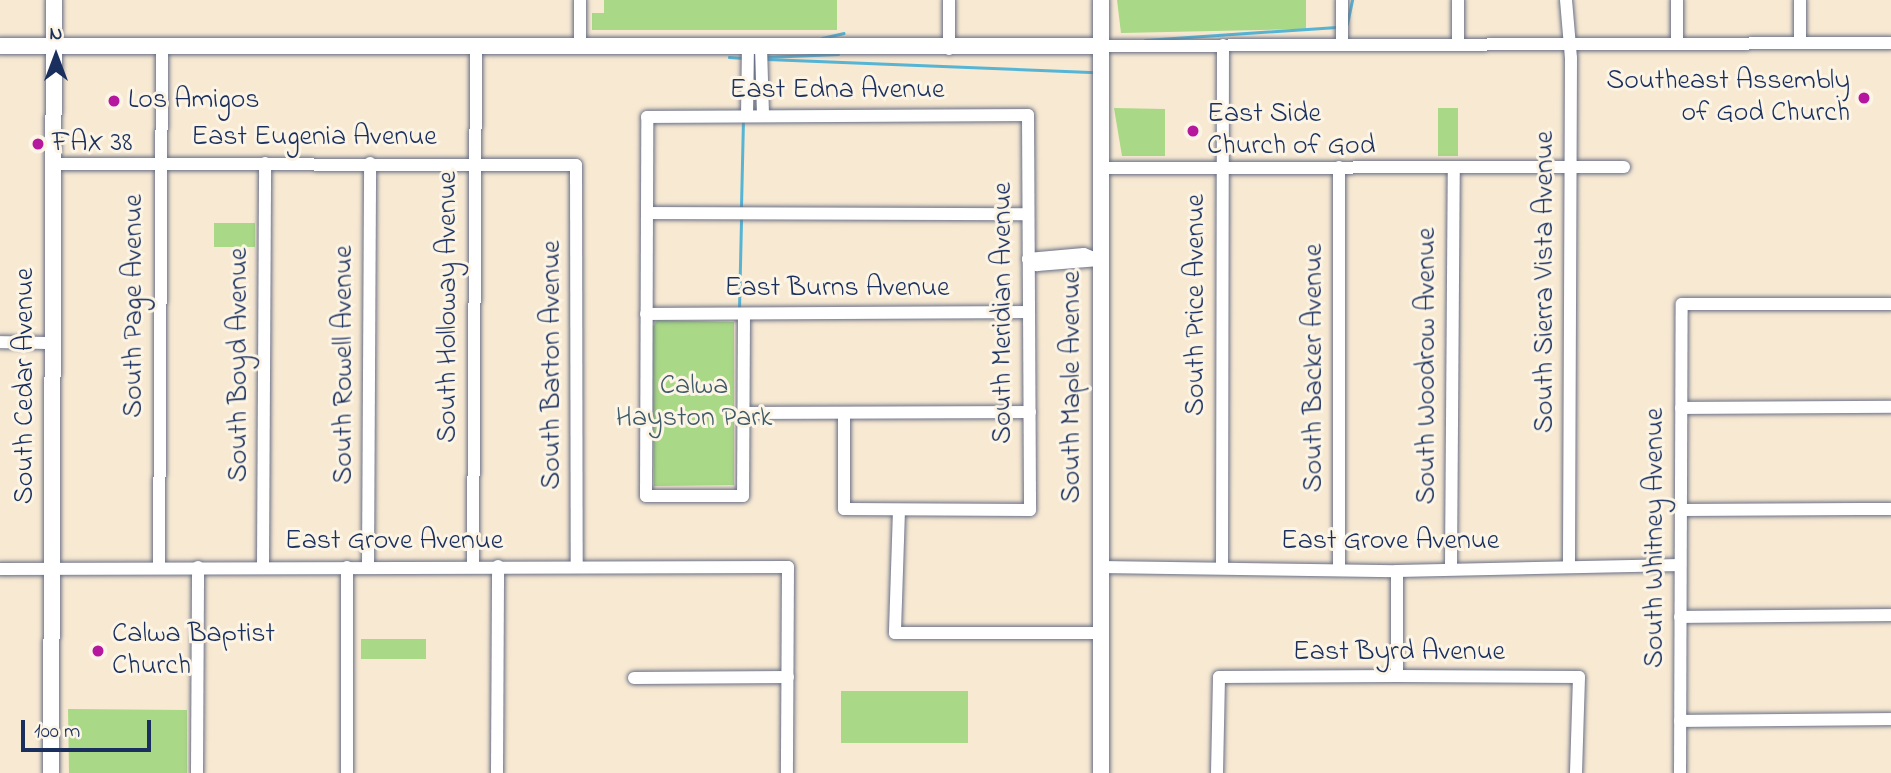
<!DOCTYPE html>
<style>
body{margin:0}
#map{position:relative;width:1891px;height:773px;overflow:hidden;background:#f8e9d2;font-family:"Indie Flower",sans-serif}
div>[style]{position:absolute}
.green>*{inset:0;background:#a9d886}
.stream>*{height:2.5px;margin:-1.25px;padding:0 1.25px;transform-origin:1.25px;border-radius:1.25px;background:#56b4d4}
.roads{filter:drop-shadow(0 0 2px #687087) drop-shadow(0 0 2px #687087)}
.minor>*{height:12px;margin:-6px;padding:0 6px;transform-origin:6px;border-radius:6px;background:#fff}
.major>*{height:16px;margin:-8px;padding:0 8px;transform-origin:8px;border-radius:8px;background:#fff}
.dots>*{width:19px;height:19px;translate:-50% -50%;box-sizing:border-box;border:4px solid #fcf5e5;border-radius:50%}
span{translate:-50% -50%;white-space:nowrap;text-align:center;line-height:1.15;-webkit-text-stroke:6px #fcf5e5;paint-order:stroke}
.poi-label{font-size:28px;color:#1b2f5e}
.right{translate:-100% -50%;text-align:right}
.left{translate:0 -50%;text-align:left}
.street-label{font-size:28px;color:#1b2f5e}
.park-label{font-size:28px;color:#3e5968}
.north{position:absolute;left:21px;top:21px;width:70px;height:70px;-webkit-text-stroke:5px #fcf5e5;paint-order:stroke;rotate:0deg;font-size:19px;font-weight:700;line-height:28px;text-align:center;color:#1b2f5e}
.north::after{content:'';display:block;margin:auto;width:24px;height:32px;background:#1b2f5e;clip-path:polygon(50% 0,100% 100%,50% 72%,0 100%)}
.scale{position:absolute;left:21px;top:720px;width:130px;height:32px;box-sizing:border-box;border:4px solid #1b2f5e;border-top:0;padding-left:9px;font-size:21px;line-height:24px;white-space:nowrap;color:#1b2f5e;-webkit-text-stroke:5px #fcf5e5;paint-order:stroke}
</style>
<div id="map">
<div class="green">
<div style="clip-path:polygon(604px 0,837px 0,837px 30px,592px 30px,592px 13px,604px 13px)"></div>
<div style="clip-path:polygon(1117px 0,1306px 0,1306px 29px,1121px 33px)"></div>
<div style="clip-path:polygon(1114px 108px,1165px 109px,1165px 156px,1122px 156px)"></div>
<div style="clip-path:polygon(1438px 108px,1458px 108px,1458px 156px,1438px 156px)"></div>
<div style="clip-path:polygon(214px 223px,255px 223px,255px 247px,214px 247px)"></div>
<div style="clip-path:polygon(657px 320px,734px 322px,734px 485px,654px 486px,652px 328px)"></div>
<div style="clip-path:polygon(361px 639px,426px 639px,426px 659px,361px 659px)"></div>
<div style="clip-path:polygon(841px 691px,968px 691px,968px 743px,841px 743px)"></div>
<div style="clip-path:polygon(68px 709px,187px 710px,187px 773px,69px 773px)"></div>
</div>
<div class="stream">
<div style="left:1347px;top:24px;width:25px;rotate:-78deg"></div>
<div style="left:822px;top:38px;width:22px;rotate:-13deg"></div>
<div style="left:1145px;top:40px;width:192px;rotate:-3.9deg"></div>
<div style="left:729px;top:57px;width:15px;rotate:4deg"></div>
<div style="left:764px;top:57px;width:74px;rotate:-2.3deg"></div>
<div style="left:767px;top:59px;width:329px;rotate:2.3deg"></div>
<div style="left:741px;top:207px;width:87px;rotate:-88.7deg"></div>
<div style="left:739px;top:309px;width:91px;rotate:-88.7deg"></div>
</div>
<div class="roads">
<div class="minor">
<div style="left:580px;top:0;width:47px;rotate:90deg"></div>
<div style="left:949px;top:0;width:49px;rotate:90deg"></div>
<div style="left:1566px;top:0;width:58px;rotate:85.1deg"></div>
<div style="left:1571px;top:58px;width:507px;rotate:90.23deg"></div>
<div style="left:1677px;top:0;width:44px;rotate:90deg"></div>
<div style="left:1342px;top:43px;width:43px;rotate:-90deg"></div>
<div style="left:1458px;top:43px;width:43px;rotate:-90deg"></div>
<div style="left:1800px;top:43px;width:43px;rotate:-90deg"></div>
<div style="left:1100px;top:46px;width:791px;rotate:-0.22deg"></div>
<div style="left:761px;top:47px;width:69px;rotate:88.3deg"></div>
<div style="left:747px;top:116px;width:69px;rotate:-89.2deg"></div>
<div style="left:52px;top:164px;width:524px;rotate:0.11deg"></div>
<div style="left:576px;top:165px;width:401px;rotate:89.9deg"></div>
<div style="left:1339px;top:167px;width:401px;rotate:90deg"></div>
<div style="left:1099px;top:168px;width:525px;rotate:-0.11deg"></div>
<div style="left:647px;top:213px;width:380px;rotate:0.2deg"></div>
<div style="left:1028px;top:259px;width:11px;rotate:34deg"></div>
<div style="left:1037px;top:265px;width:62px;rotate:-4.6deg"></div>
<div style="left:1028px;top:259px;width:56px;rotate:-5.1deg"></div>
<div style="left:1084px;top:254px;width:16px;rotate:22deg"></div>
<div style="left:646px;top:314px;width:382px;rotate:-0.3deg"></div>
<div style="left:744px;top:314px;width:182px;rotate:90.3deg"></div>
<div style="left:743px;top:496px;width:97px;rotate:180deg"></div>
<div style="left:646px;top:496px;width:379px;rotate:-89.8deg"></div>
<div style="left:647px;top:117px;width:381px;rotate:-0.3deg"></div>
<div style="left:1028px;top:115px;width:395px;rotate:89.7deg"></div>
<div style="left:1030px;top:510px;width:186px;rotate:-179.7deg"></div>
<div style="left:844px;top:509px;width:95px;rotate:-90deg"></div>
<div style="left:0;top:342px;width:54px;rotate:1.1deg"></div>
<div style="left:1681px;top:408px;width:210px;rotate:-0.3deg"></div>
<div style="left:744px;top:413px;width:286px;rotate:-0.2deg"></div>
<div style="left:899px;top:510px;width:123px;rotate:91.9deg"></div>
<div style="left:895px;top:633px;width:204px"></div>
<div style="left:1680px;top:510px;width:211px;rotate:-0.3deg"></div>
<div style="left:473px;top:566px;width:518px;rotate:-89.67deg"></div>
<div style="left:1222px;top:566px;width:521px;rotate:-89.89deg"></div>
<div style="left:1451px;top:566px;width:399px;rotate:-89.6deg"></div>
<div style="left:159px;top:567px;width:521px;rotate:-89.67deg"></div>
<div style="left:263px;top:567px;width:404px;rotate:-89.7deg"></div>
<div style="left:368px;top:567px;width:404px;rotate:-89.7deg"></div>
<div style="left:1100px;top:567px;width:297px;rotate:0.8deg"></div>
<div style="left:1397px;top:571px;width:283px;rotate:-1.2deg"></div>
<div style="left:0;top:569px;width:788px;rotate:-0.15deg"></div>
<div style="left:788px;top:567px;width:206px;rotate:90.3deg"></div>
<div style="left:1397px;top:571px;width:105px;rotate:90deg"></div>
<div style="left:1680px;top:617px;width:211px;rotate:-0.5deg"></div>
<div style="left:634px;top:678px;width:154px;rotate:-0.4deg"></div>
<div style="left:1680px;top:721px;width:211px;rotate:-0.5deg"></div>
<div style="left:197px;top:773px;width:206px;rotate:-89.7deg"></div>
<div style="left:347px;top:773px;width:206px;rotate:-90deg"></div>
<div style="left:497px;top:773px;width:207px;rotate:-89.7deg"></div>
<div style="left:1217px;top:773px;width:96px;rotate:-88.8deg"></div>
<div style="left:1219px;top:677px;width:178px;rotate:-0.3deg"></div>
<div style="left:1397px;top:676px;width:182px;rotate:0.3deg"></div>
<div style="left:1579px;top:677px;width:96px;rotate:91.8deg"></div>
<div style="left:1680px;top:773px;width:469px;rotate:-89.8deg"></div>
<div style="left:1682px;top:304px;width:209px"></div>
</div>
<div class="major">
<div style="left:1101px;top:0;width:773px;rotate:90deg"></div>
<div style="left:0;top:46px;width:1100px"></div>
<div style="left:51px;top:773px;width:773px;rotate:-89.78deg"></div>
</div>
</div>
<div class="dots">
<div style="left:1864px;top:98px;background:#b5179e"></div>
<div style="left:114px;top:101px;background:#b5179e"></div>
<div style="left:1193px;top:131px;background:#b5179e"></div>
<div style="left:38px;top:144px;background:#b5179e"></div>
<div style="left:98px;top:651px;background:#b5179e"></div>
</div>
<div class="poi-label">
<span class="right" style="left:1850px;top:98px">Southeast Assembly<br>of God Church</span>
<span class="left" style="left:128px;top:101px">Los Amigos</span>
<span class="left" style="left:1207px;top:131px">East Side<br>Church of God</span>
<span class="left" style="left:52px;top:144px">FAX 38</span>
<span class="left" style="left:112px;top:651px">Calwa Baptist<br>Church</span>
</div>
<div class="street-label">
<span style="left:837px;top:91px">East Edna Avenue</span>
<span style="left:314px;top:138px">East Eugenia Avenue</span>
<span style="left:1546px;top:282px;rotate:-90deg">South Sierra Vista Avenue</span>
<span style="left:837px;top:289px">East Burns Avenue</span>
<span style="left:1197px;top:305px;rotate:-90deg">South Price Avenue</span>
<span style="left:135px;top:306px;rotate:-90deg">South Page Avenue</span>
<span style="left:449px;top:307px;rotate:-90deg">South Holloway Avenue</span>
<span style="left:1004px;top:313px;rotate:-90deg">South Meridian Avenue</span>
<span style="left:240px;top:365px;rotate:-90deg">South Boyd Avenue</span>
<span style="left:345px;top:365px;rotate:-90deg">South Rowell Avenue</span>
<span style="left:553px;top:365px;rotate:-90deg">South Barton Avenue</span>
<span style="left:1428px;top:366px;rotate:-90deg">South Woodrow Avenue</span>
<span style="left:1315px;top:368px;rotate:-90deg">South Backer Avenue</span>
<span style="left:26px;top:386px;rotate:-90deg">South Cedar Avenue</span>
<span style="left:1073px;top:387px;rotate:-90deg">South Maple Avenue</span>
<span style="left:1656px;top:538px;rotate:-90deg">South Whitney Avenue</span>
<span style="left:394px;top:542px">East Grove Avenue</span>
<span style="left:1390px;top:542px">East Grove Avenue</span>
<span style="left:1399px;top:653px">East Byrd Avenue</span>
</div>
<div class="park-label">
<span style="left:694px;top:403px">Calwa<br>Hayston Park</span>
</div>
<div class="north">N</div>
<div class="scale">100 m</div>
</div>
